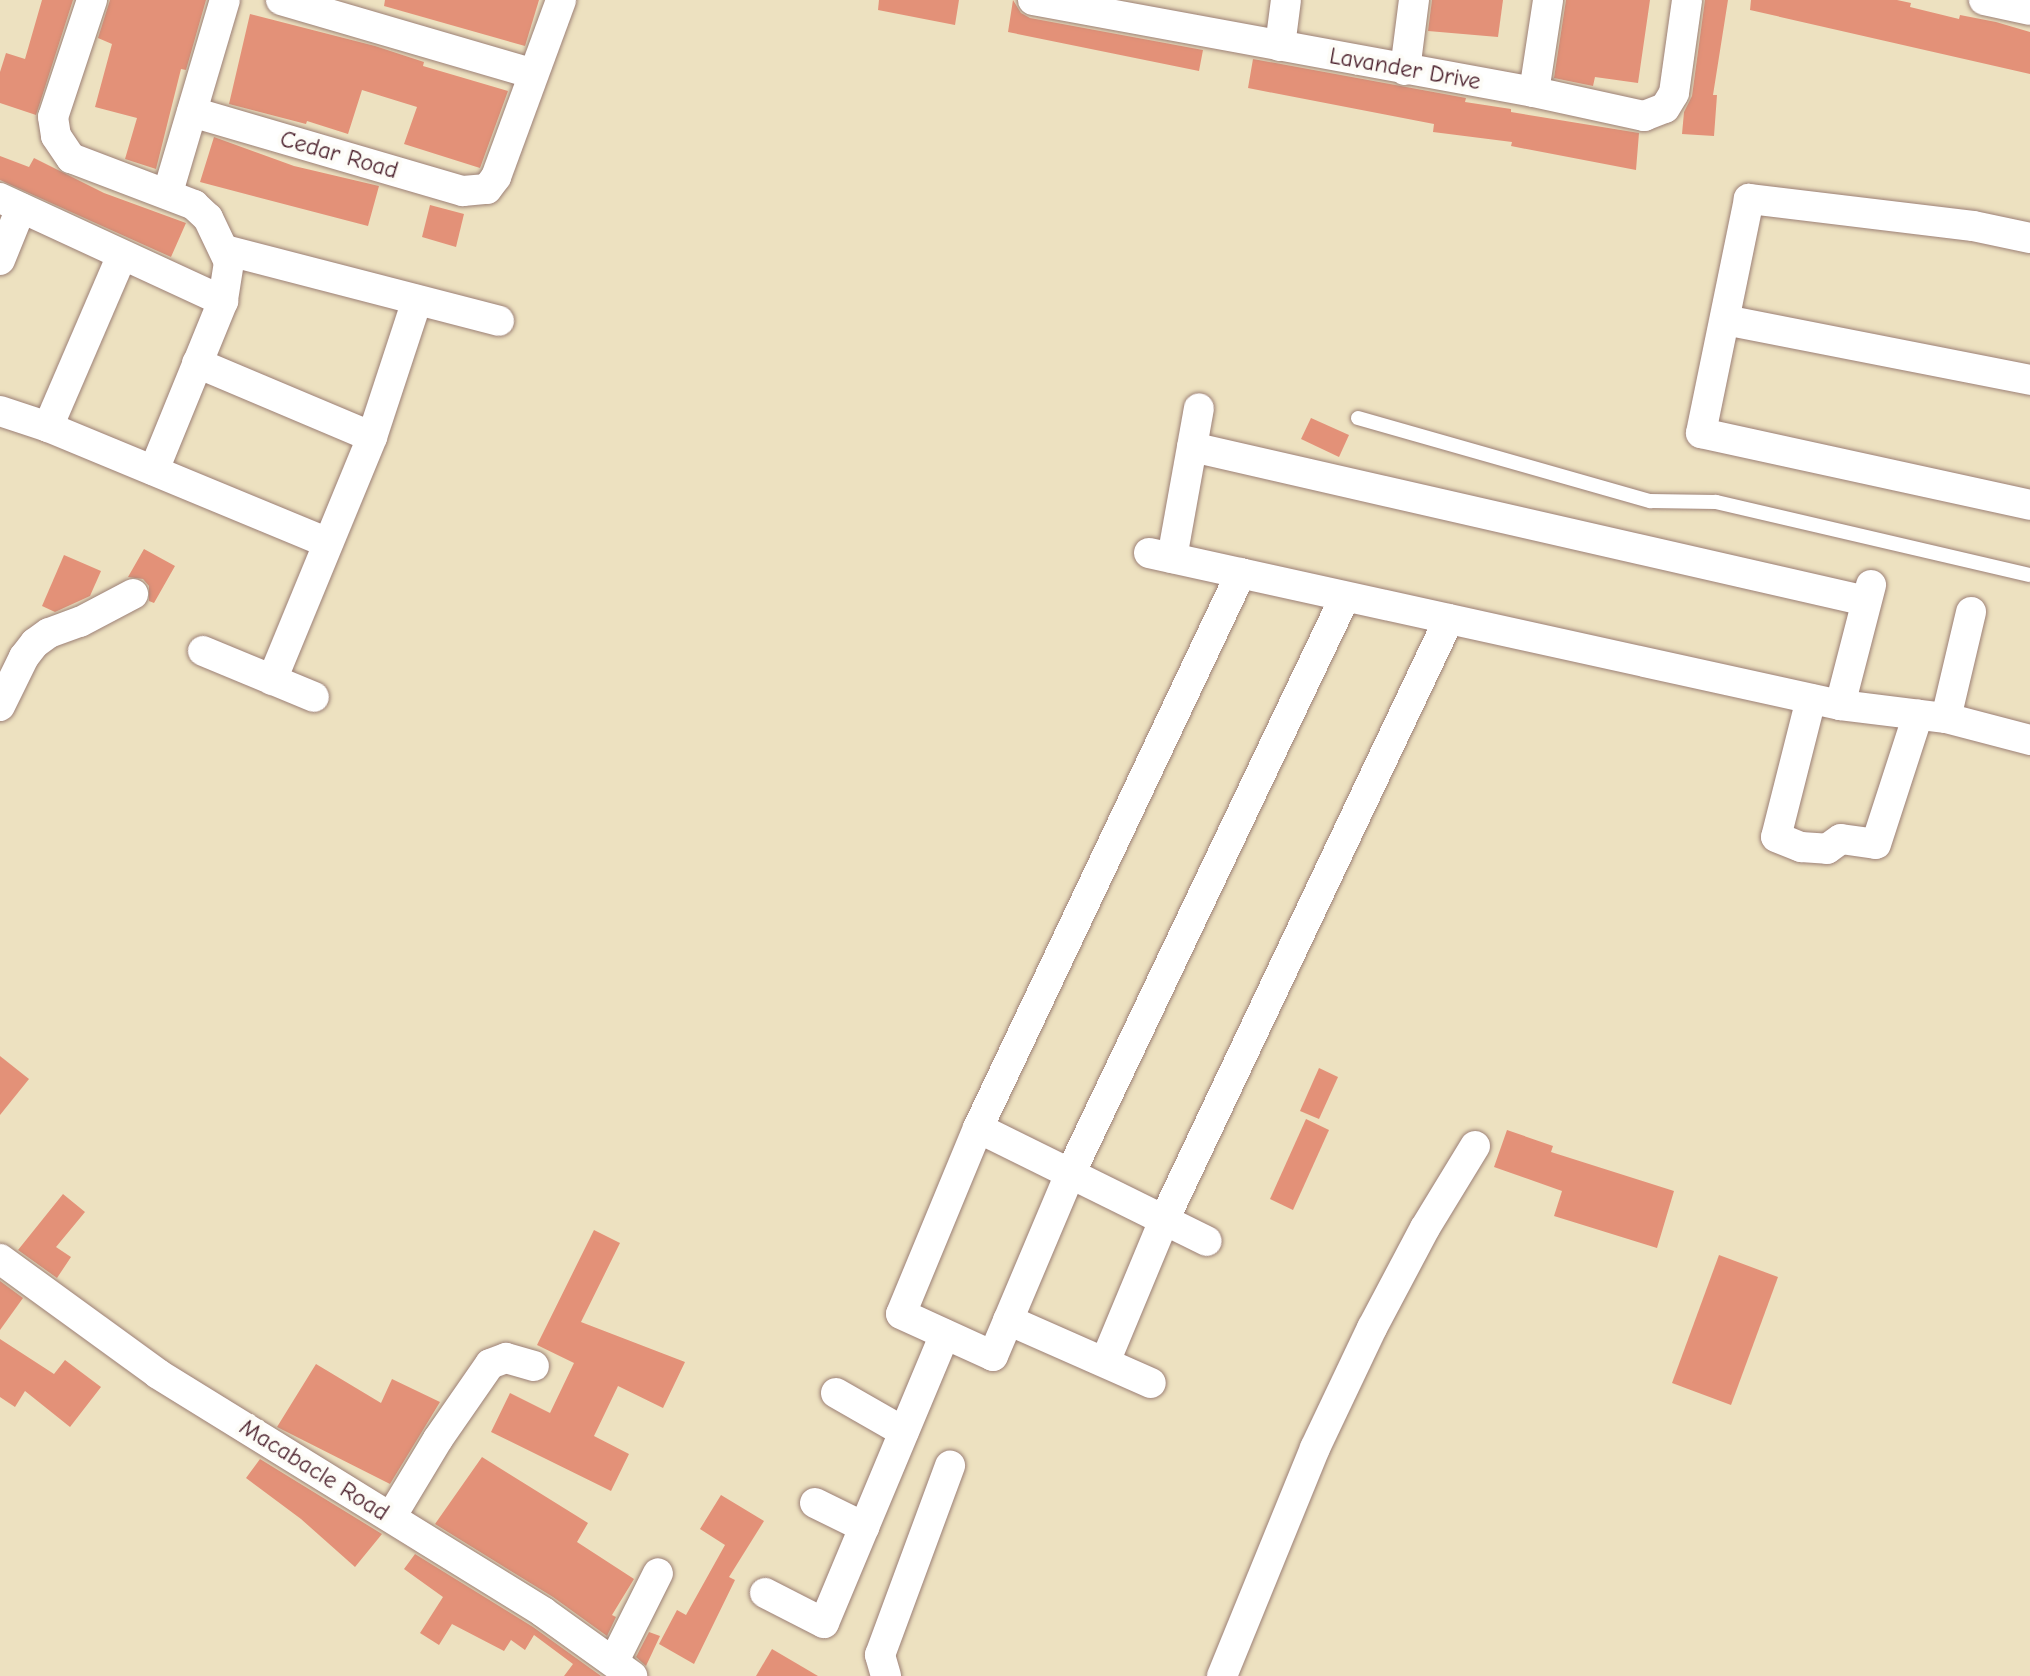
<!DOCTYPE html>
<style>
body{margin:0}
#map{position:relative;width:2030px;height:1676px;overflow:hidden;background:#ede1c0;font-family:"Comic Neue",sans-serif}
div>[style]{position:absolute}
.building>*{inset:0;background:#e39178}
.roads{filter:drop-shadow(0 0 2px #9c8076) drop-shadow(0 0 2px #9c8076)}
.service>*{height:14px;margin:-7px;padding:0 7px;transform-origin:7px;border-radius:7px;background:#fff}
.minor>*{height:30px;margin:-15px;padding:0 15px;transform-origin:15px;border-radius:15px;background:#fff}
span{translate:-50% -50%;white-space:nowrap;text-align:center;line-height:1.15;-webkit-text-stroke:8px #fdfcf7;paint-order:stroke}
.street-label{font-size:24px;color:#4a1f2b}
</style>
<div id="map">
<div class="building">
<div style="clip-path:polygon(42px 0,73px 0,36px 115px,0 103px,0 72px,6px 53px,25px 59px)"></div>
<div style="clip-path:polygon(110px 0,206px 0,186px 70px,181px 69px,156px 169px,125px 159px,137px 118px,95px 107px,112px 44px,98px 38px)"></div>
<div style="clip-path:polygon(385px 0,539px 0,525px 46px,384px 6px)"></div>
<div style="clip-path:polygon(879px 0,959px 0,955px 25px,878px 10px)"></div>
<div style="clip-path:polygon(1013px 0,1021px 13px,1030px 18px,1203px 50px,1199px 71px,1008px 32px)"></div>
<div style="clip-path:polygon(1432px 0,1503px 0,1498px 37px,1428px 31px)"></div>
<div style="clip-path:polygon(1566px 0,1650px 0,1638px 83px,1595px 77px,1593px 86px,1554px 78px)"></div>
<div style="clip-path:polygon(1705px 0,1728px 0,1713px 95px,1717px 95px,1714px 136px,1682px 134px,1684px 112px,1692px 96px)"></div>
<div style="clip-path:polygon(1751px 0,1897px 0,1911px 3px,1910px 7px,1959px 19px,1960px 15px,1996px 22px,2030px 32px,2030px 74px,1750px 10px)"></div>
<div style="clip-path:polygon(250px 14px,375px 46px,424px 62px,423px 66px,508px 91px,480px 168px,404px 144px,417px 107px,362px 90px,348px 134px,307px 121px,306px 124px,229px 104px)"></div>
<div style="clip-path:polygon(1253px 59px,1466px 98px,1465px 102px,1511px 109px,1511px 112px,1639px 133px,1636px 170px,1511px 146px,1512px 142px,1433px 132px,1434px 124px,1248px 88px)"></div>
<div style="clip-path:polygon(214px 137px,294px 166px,379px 186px,368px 226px,200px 182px)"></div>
<div style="clip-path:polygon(0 156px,29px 167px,34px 158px,104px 193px,186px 223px,171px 257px,0 180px)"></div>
<div style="clip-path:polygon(430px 205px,464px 214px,456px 247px,422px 237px)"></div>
<div style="clip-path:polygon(1311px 418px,1349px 435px,1339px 457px,1301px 439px)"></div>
<div style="clip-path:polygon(144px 549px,175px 566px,154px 603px,149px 601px,149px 586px,143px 579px,128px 577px)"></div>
<div style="clip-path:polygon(64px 555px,101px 571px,90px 596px,55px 612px,42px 606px)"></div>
<div style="clip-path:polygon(0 1056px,29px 1079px,0 1115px)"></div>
<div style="clip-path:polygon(1319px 1068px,1338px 1077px,1319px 1119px,1300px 1111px)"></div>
<div style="clip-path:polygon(1306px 1119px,1329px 1130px,1293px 1210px,1270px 1199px)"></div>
<div style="clip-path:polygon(1507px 1130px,1553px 1146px,1551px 1152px,1674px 1191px,1657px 1248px,1554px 1216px,1562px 1191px,1494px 1167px)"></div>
<div style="clip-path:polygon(63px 1194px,85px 1212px,56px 1247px,71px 1257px,57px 1278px,18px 1250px)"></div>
<div style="clip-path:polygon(594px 1230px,620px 1243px,581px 1322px,685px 1362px,663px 1408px,618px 1386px,594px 1436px,629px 1454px,611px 1491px,491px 1432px,510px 1393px,550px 1413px,574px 1363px,537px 1345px)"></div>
<div style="clip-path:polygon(1719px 1255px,1778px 1277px,1731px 1405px,1672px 1383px)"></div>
<div style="clip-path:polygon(0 1281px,23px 1298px,0 1330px)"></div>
<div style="clip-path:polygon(0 1339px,54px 1374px,65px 1360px,101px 1387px,70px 1427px,25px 1391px,15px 1407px,0 1397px)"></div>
<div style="clip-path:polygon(316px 1364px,381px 1403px,392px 1379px,440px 1402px,390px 1484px,277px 1427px)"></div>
<div style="clip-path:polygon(482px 1457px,588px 1523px,577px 1542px,634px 1579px,612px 1615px,616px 1617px,607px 1636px,553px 1597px,435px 1524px)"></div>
<div style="clip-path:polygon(260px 1459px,382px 1534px,355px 1567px,301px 1519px,246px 1478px)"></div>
<div style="clip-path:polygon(721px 1495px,764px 1521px,729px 1577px,735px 1580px,694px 1664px,659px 1644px,677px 1610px,686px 1615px,725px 1545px,700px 1529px)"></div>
<div style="clip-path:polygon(415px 1554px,533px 1627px,601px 1676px,564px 1676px,573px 1664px,534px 1635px,525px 1650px,511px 1640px,504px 1651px,452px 1624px,439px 1645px,420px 1633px,443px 1597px,404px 1569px)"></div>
<div style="clip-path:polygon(649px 1632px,660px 1636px,646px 1666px,636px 1657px)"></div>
<div style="clip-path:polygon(772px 1649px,818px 1676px,756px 1676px)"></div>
</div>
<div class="roads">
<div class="service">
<div style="left:1358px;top:418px;width:304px;rotate:15.9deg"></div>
<div style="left:1650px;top:501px;width:66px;rotate:0.9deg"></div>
<div style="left:1716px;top:502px;width:322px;rotate:13.1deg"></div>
</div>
<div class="minor">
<div style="left:92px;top:0;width:123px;rotate:108.4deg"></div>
<div style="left:53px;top:117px;width:19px;rotate:81deg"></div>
<div style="left:56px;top:136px;width:27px;rotate:56deg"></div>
<div style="left:71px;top:158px;width:132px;rotate:20.9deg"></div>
<div style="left:194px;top:205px;width:19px;rotate:43deg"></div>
<div style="left:208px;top:218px;width:49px;rotate:64.5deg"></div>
<div style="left:229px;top:262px;width:39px;rotate:99deg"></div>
<div style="left:223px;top:301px;width:183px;rotate:112.2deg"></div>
<div style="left:281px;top:0;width:260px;rotate:16.3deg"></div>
<div style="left:1033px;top:0;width:509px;rotate:10.41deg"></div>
<div style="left:1534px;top:92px;width:113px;rotate:12.3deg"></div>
<div style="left:1644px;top:116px;width:22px;rotate:-21deg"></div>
<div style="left:1665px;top:108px;width:17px;rotate:-59deg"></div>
<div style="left:1674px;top:93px;width:94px;rotate:-82deg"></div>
<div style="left:1984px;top:0;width:47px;rotate:12.3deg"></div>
<div style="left:1280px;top:46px;width:46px;rotate:-82.6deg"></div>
<div style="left:1405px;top:70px;width:71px;rotate:-82.7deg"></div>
<div style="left:1534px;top:92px;width:93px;rotate:-81.3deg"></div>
<div style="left:192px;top:112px;width:282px;rotate:16.3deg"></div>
<div style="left:463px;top:191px;width:24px;rotate:-5deg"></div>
<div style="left:487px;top:189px;width:15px;rotate:-53deg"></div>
<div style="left:496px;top:177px;width:189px;rotate:-69.8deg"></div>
<div style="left:171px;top:182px;width:190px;rotate:-73.5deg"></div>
<div style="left:0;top:198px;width:246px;rotate:24.8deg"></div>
<div style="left:2030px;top:238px;width:58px;rotate:-168.1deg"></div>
<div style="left:1973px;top:226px;width:226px;rotate:-173.1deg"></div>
<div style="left:1749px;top:199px;width:239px;rotate:101.6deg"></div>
<div style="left:1701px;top:433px;width:337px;rotate:12.3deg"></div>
<div style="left:225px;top:250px;width:283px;rotate:14.5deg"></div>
<div style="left:0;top:260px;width:56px;rotate:-68deg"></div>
<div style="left:1725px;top:320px;width:311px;rotate:11.1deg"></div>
<div style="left:197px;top:363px;width:190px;rotate:22.9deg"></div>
<div style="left:0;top:411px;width:51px;rotate:18.4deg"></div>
<div style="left:48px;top:427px;width:303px;rotate:22.5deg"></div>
<div style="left:48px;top:427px;width:187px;rotate:-66.7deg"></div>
<div style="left:1192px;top:447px;width:691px;rotate:12.87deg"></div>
<div style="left:1149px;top:553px;width:708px;rotate:12.41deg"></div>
<div style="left:1840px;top:705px;width:107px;rotate:7deg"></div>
<div style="left:1946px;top:718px;width:87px;rotate:14.7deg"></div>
<div style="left:1172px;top:558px;width:152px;rotate:-79.8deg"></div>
<div style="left:1241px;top:573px;width:614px;rotate:115.36deg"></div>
<div style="left:978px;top:1128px;width:201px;rotate:112.5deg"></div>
<div style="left:901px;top:1314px;width:101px;rotate:24.5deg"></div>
<div style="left:993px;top:1356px;width:198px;rotate:-67.1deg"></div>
<div style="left:1070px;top:1174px;width:639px;rotate:-64.52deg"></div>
<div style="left:203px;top:651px;width:120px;rotate:22.5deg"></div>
<div style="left:272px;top:680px;width:263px;rotate:-67.6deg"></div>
<div style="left:372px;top:437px;width:144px;rotate:-71.8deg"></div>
<div style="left:1811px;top:699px;width:142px;rotate:104.2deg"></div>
<div style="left:1776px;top:837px;width:27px;rotate:22deg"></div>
<div style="left:1801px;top:847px;width:26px;rotate:4deg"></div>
<div style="left:1827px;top:849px;width:17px;rotate:-36deg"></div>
<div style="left:1841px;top:839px;width:35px;rotate:8deg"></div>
<div style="left:1876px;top:844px;width:136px;rotate:-72deg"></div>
<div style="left:1840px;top:705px;width:124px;rotate:-75.5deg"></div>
<div style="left:0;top:706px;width:55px;rotate:-63.9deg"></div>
<div style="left:24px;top:657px;width:18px;rotate:-52deg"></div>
<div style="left:35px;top:643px;width:17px;rotate:-36deg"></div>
<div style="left:49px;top:633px;width:33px;rotate:-20deg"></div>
<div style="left:80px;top:622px;width:60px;rotate:-27.8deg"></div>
<div style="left:1946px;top:718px;width:109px;rotate:-76.7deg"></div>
<div style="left:978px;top:1128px;width:255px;rotate:26.3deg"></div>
<div style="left:0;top:1259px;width:195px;rotate:36deg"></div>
<div style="left:158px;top:1374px;width:453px;rotate:31.7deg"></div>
<div style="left:543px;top:1612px;width:110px;rotate:35.7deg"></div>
<div style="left:1008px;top:1320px;width:156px;rotate:23.8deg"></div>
<div style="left:1105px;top:1362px;width:154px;rotate:-67.4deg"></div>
<div style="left:1164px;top:1220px;width:665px;rotate:-64.63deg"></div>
<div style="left:836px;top:1393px;width:78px;rotate:29.8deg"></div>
<div style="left:815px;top:1503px;width:55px;rotate:26.1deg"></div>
<div style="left:391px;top:1517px;width:91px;rotate:-58.9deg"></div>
<div style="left:438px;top:1439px;width:91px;rotate:-55.3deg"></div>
<div style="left:490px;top:1364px;width:17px;rotate:-21deg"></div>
<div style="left:506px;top:1358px;width:29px;rotate:16deg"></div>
<div style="left:765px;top:1593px;width:66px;rotate:27deg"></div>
<div style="left:824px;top:1623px;width:313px;rotate:-67.3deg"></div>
<div style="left:614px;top:1661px;width:98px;rotate:-63.4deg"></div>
<div style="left:886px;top:1676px;width:22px;rotate:-106deg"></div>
<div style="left:880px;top:1655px;width:202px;rotate:-69.7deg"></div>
<div style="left:1222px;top:1676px;width:246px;rotate:-67.8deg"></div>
<div style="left:1315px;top:1448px;width:133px;rotate:-64.6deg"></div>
<div style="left:1372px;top:1328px;width:113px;rotate:-62.1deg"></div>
<div style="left:1425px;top:1228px;width:96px;rotate:-58.6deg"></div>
</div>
</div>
<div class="street-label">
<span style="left:1405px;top:69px;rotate:10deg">Lavander Drive</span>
<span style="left:339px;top:155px;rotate:16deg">Cedar Road</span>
<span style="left:314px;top:1470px;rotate:32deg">Macabacle Road</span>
</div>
</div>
